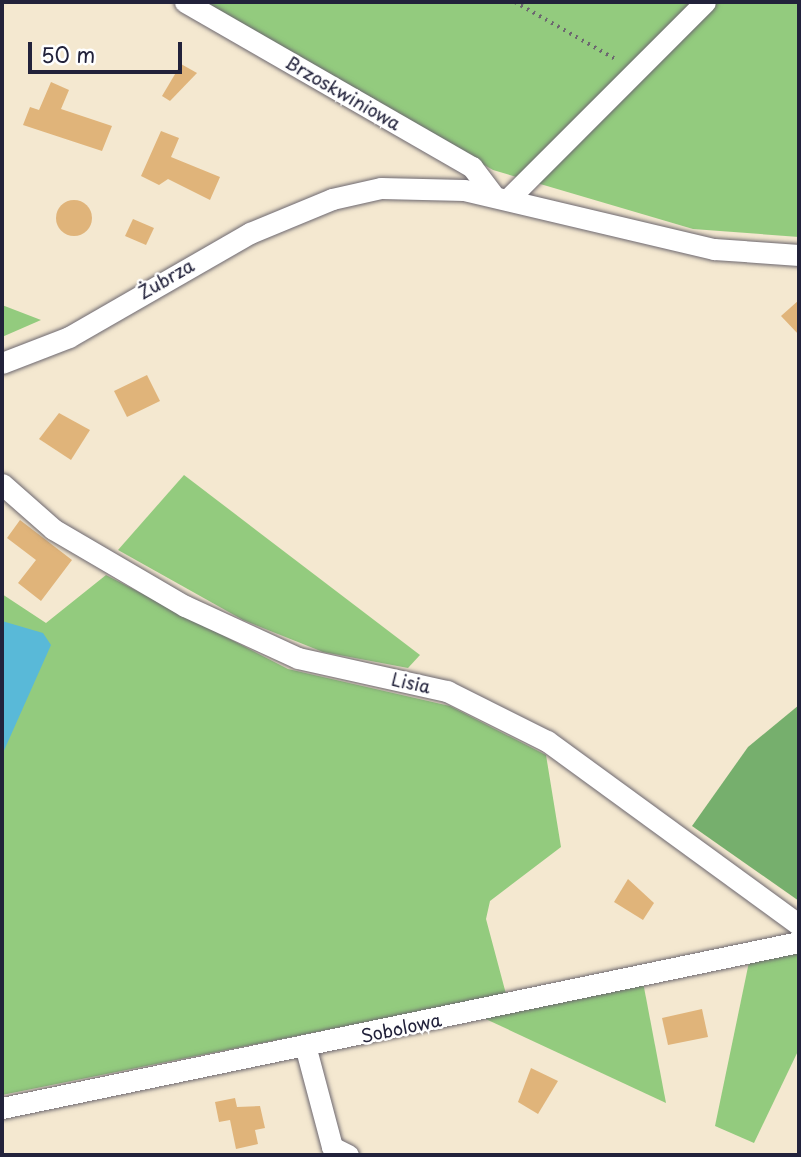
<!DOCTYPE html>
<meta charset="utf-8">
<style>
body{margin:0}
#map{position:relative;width:801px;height:1157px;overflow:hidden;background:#f4e8d0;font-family:"Playpen Sans",sans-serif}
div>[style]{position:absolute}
.green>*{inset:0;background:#93cb7e}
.forest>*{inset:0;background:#76af6d}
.water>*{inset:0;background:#59b9d8}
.building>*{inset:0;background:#e0b47a}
.round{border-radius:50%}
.path>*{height:3.5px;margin-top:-1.75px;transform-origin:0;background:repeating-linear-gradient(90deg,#6c676f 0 2px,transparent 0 7px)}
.roads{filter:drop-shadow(0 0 2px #6c676f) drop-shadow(0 0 2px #6c676f)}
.street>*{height:21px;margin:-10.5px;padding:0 10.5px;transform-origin:10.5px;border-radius:10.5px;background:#fff}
span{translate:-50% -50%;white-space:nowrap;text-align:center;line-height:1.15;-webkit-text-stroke:5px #fff;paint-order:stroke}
.street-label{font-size:18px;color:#22223b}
.frame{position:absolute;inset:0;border:4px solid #22223b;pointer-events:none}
.scale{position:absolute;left:28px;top:42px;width:154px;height:32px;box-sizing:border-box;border:4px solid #22223b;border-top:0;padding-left:9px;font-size:21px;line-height:24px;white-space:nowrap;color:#22223b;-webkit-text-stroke:5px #fff;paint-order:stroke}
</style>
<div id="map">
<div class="green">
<div style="clip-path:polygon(201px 2px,799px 2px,799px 237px,693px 229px,493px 170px)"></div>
<div style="clip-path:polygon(2px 305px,41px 320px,2px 337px)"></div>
<div style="clip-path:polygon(184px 475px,420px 655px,408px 668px,323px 652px,243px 620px,118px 550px)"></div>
<div style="clip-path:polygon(106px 575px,288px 669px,450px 706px,546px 755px,561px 847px,490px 901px,486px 919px,506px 994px,2px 1095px,2px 594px,46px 623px)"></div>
<div style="clip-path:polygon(799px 952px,799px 1049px,754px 1143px,715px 1126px,749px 962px)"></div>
<div style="clip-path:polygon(643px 982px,666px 1103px,477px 1015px)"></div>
</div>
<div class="forest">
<div style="clip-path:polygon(799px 705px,799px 901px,692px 826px,748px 747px)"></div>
</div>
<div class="water">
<div style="clip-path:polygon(2px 621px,43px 633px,51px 645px,2px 755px)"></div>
</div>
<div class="building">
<div style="clip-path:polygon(181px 64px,197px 73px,170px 101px,162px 96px)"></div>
<div style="clip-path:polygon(51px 82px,69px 90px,61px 109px,112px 126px,102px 151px,23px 125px,30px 107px,39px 110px)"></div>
<div style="clip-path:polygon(161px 131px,179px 138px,171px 157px,220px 177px,210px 200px,168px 179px,159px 185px,141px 176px)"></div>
<div class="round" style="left:56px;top:200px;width:36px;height:36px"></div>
<div style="clip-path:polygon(133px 219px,154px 228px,146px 245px,125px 236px)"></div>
<div style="clip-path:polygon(799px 300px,799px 335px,781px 316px)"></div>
<div style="clip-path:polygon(147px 375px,160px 401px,127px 417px,114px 391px)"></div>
<div style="clip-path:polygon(59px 413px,90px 430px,71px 460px,39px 439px)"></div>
<div style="clip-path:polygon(20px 520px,72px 560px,41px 601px,18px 583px,36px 560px,7px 538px)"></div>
<div style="clip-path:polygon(628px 879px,654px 903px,643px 920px,614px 902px)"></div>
<div style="clip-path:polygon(702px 1009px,708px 1037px,668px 1045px,662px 1018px)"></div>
<div style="clip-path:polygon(531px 1068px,558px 1081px,538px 1114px,518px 1102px)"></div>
<div style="clip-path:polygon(235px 1098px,237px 1107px,260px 1106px,265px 1128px,255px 1130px,258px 1144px,236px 1149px,230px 1120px,219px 1122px,215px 1102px)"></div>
</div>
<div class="path">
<div style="left:515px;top:2px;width:117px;rotate:29.6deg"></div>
</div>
<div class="roads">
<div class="street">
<div style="left:185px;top:2px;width:331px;rotate:29.9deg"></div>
<div style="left:472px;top:167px;width:34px;rotate:53deg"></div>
<div style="left:509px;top:198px;width:277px;rotate:-45deg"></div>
<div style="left:2px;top:363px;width:72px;rotate:-21.2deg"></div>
<div style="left:69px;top:337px;width:209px;rotate:-29.9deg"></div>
<div style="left:250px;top:233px;width:89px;rotate:-22.5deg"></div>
<div style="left:332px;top:199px;width:50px;rotate:-12.7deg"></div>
<div style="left:381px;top:188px;width:83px;rotate:1.4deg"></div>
<div style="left:464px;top:190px;width:257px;rotate:13.3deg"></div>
<div style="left:714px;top:249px;width:85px;rotate:4deg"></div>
<div style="left:2px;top:484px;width:68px;rotate:41.4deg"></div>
<div style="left:53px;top:529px;width:153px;rotate:30.3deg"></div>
<div style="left:185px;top:606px;width:124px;rotate:24.7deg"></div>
<div style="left:298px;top:658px;width:153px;rotate:12.5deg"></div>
<div style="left:447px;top:691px;width:112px;rotate:26.6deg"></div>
<div style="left:547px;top:741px;width:312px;rotate:36.1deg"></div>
<div style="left:306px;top:1049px;width:101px;rotate:75.1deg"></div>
<div style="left:332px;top:1147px;width:18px;rotate:27deg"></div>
<div style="left:2px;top:1108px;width:814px;rotate:-11.77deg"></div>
</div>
</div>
<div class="street-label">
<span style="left:343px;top:93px;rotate:30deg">Brzoskwiniowa</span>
<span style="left:166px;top:279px;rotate:-30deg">Żubrza</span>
<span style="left:411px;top:683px;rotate:12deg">Lisia</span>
<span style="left:401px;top:1028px;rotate:-12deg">Sobolowa</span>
</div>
<div class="frame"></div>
<div class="scale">50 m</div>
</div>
